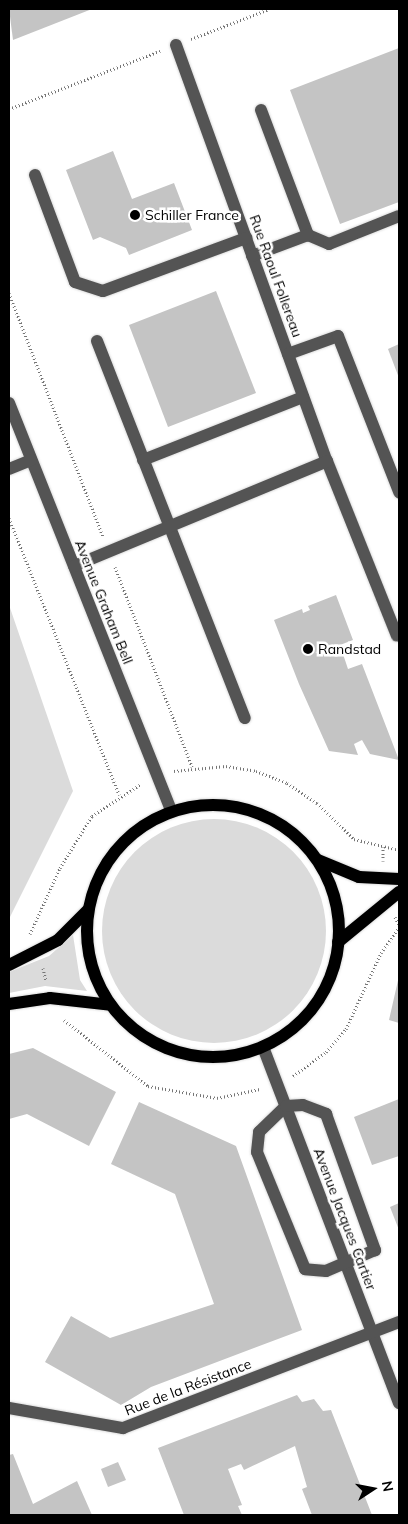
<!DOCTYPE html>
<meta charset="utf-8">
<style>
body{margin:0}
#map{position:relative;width:408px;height:1524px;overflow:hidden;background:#fff;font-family:Mulish,sans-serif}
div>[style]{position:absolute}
.green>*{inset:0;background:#dbdbdb}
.round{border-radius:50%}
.building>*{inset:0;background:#c4c4c4}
.path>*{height:3px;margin-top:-1.5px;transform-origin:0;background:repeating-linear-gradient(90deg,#767676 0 1px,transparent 0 3.5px)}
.roads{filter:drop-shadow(0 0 1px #dbdbdb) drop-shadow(0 0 1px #dbdbdb)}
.minor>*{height:12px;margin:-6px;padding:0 6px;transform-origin:6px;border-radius:6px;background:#545454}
.major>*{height:12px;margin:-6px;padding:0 6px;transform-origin:6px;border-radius:6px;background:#000}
.major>.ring{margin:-6px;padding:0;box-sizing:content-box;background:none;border:12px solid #000;border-radius:50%}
.dots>*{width:14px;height:14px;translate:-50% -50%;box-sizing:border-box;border:2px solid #fff;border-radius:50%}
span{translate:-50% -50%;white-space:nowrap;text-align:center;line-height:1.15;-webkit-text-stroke:5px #fff;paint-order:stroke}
.poi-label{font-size:14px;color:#000}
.left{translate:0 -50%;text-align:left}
.street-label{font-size:14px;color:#000}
.frame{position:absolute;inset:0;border:10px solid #000;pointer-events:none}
.north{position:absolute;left:348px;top:1464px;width:50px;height:50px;-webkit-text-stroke:4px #fff;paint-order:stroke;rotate:79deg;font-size:14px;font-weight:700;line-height:20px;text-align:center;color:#000}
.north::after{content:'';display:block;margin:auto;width:18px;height:22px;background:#000;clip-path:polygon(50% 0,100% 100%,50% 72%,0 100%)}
</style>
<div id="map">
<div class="green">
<div style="clip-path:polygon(9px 605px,73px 791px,9px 919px)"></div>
<div class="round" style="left:102px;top:819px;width:224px;height:224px"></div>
<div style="clip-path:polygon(73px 935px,80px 980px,87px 991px,45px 986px,9px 993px,9px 972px,49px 956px)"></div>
</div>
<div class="building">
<div style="clip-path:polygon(9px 9px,92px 9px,13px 40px)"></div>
<div style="clip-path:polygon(399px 48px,399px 202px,340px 224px,290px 90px)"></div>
<div style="clip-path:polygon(113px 151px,132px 199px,174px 183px,192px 230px,129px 255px,126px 248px,100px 237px,93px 240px,66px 170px)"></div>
<div style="clip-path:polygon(216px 291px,256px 393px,168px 427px,129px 325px)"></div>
<div style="clip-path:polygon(399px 344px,399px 378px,388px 349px)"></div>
<div style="clip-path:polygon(336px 595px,353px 640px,340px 645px,348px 669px,362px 664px,399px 760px,370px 754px,362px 740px,354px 744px,358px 755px,329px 751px,299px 684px,274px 620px,302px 609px,303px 613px,310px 610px,308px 606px)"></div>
<div style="clip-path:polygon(399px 976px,399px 1023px,389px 1020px)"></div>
<div style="clip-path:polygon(33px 1048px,116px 1092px,89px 1146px,27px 1114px,9px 1119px,9px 1054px)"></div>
<div style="clip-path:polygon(399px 1099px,399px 1156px,372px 1165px,354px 1117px)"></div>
<div style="clip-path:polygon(139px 1102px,236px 1146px,302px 1330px,151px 1387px,121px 1405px,45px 1362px,71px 1316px,110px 1338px,214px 1304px,175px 1194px,111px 1164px)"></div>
<div style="clip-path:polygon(399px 1203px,399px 1230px,390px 1207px)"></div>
<div style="clip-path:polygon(297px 1395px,302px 1402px,314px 1399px,323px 1411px,331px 1410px,372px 1515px,312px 1515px,302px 1489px,307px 1487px,295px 1446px,244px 1470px,241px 1464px,228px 1469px,242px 1505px,238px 1506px,242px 1515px,184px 1515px,158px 1448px)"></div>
<div style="clip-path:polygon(13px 1454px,33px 1504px,77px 1481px,92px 1515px,9px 1515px,9px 1455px)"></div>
<div style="clip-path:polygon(118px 1462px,126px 1480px,108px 1487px,101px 1469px)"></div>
</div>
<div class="path">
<div style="left:191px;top:39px;width:84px;rotate:-21deg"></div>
<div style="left:9px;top:109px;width:162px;rotate:-21deg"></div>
<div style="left:9px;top:293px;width:261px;rotate:68.9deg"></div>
<div style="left:9px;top:518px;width:298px;rotate:68.3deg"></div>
<div style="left:115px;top:567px;width:214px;rotate:68.9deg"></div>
<div style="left:174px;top:771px;width:52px;rotate:-5.5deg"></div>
<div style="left:226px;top:766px;width:30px;rotate:9deg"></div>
<div style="left:256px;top:771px;width:33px;rotate:21deg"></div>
<div style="left:287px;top:783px;width:36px;rotate:34deg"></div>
<div style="left:317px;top:803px;width:52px;rotate:44.2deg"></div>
<div style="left:354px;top:839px;width:46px;rotate:13.7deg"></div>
<div style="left:383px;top:861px;width:14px;rotate:-90deg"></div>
<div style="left:395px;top:917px;width:9px;rotate:63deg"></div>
<div style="left:30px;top:934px;width:72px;rotate:-65.6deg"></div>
<div style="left:60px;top:868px;width:61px;rotate:-58.4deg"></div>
<div style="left:92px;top:816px;width:59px;rotate:-33.1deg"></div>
<div style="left:43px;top:968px;width:13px;rotate:77deg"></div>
<div style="left:64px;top:1020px;width:107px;rotate:38.2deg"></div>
<div style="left:148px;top:1086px;width:70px;rotate:9.9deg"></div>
<div style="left:217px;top:1098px;width:44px;rotate:-11.8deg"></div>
<div style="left:293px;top:1076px;width:41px;rotate:-36deg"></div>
<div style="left:326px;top:1052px;width:30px;rotate:-49deg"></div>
<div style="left:346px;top:1029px;width:84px;rotate:-65.3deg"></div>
<div style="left:381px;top:953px;width:32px;rotate:-55deg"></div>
</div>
<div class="roads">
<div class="minor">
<div style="left:176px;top:45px;width:443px;rotate:70.1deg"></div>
<div style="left:327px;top:461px;width:188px;rotate:68.2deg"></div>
<div style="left:261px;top:110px;width:134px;rotate:69.4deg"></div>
<div style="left:308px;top:235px;width:23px;rotate:23deg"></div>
<div style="left:329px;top:244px;width:75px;rotate:-21.8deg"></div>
<div style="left:35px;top:175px;width:114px;rotate:69.5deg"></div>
<div style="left:75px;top:282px;width:29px;rotate:18deg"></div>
<div style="left:103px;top:291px;width:153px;rotate:-20.3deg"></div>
<div style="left:252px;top:256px;width:60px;rotate:-20.6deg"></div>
<div style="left:97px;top:341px;width:405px;rotate:68.6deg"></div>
<div style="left:288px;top:354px;width:53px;rotate:-19.8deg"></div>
<div style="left:338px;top:336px;width:168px;rotate:68.6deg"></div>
<div style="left:9px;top:403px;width:439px;rotate:68.3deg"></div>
<div style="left:143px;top:460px;width:172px;rotate:-21.5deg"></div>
<div style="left:9px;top:469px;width:24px;rotate:-22deg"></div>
<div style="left:74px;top:566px;width:274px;rotate:-22.5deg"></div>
<div style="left:263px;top:1047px;width:381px;rotate:69.1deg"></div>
<div style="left:303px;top:1105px;width:25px;rotate:21deg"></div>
<div style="left:326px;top:1114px;width:145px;rotate:70.2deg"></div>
<div style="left:375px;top:1250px;width:53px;rotate:156.8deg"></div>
<div style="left:326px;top:1271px;width:21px;rotate:-175deg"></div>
<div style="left:305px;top:1269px;width:126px;rotate:-112.3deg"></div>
<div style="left:257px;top:1152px;width:20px;rotate:-84deg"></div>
<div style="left:259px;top:1132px;width:37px;rotate:-44deg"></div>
<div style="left:286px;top:1106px;width:17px;rotate:-3deg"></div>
<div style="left:9px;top:1408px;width:116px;rotate:10deg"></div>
<div style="left:123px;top:1428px;width:296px;rotate:-21deg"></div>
</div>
<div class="major">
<div class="ring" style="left:87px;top:805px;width:240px;height:240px"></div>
<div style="left:318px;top:860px;width:44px;rotate:22.5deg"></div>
<div style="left:359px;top:877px;width:40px;rotate:2.9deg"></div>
<div style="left:338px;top:942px;width:79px;rotate:-39.3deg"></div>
<div style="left:9px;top:965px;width:55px;rotate:-27deg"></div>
<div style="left:58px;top:940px;width:42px;rotate:-45deg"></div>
<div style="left:9px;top:1004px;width:41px;rotate:-8.3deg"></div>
<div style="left:50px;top:998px;width:61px;rotate:6.5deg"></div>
</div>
</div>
<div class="dots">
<div style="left:135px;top:215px;background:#000"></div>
<div style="left:308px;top:649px;background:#000"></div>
</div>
<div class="poi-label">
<span class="left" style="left:145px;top:215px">Schiller France</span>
<span class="left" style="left:318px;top:649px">Randstad</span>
</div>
<div class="street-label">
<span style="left:276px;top:276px;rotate:70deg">Rue Raoul Follereau</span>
<span style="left:104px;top:602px;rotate:68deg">Avenue Graham Bell</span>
<span style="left:345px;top:1219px;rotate:69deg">Avenue Jacques Cartier</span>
<span style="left:188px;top:1387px;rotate:-21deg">Rue de la Résistance</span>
</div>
<div class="frame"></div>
<div class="north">N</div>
</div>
